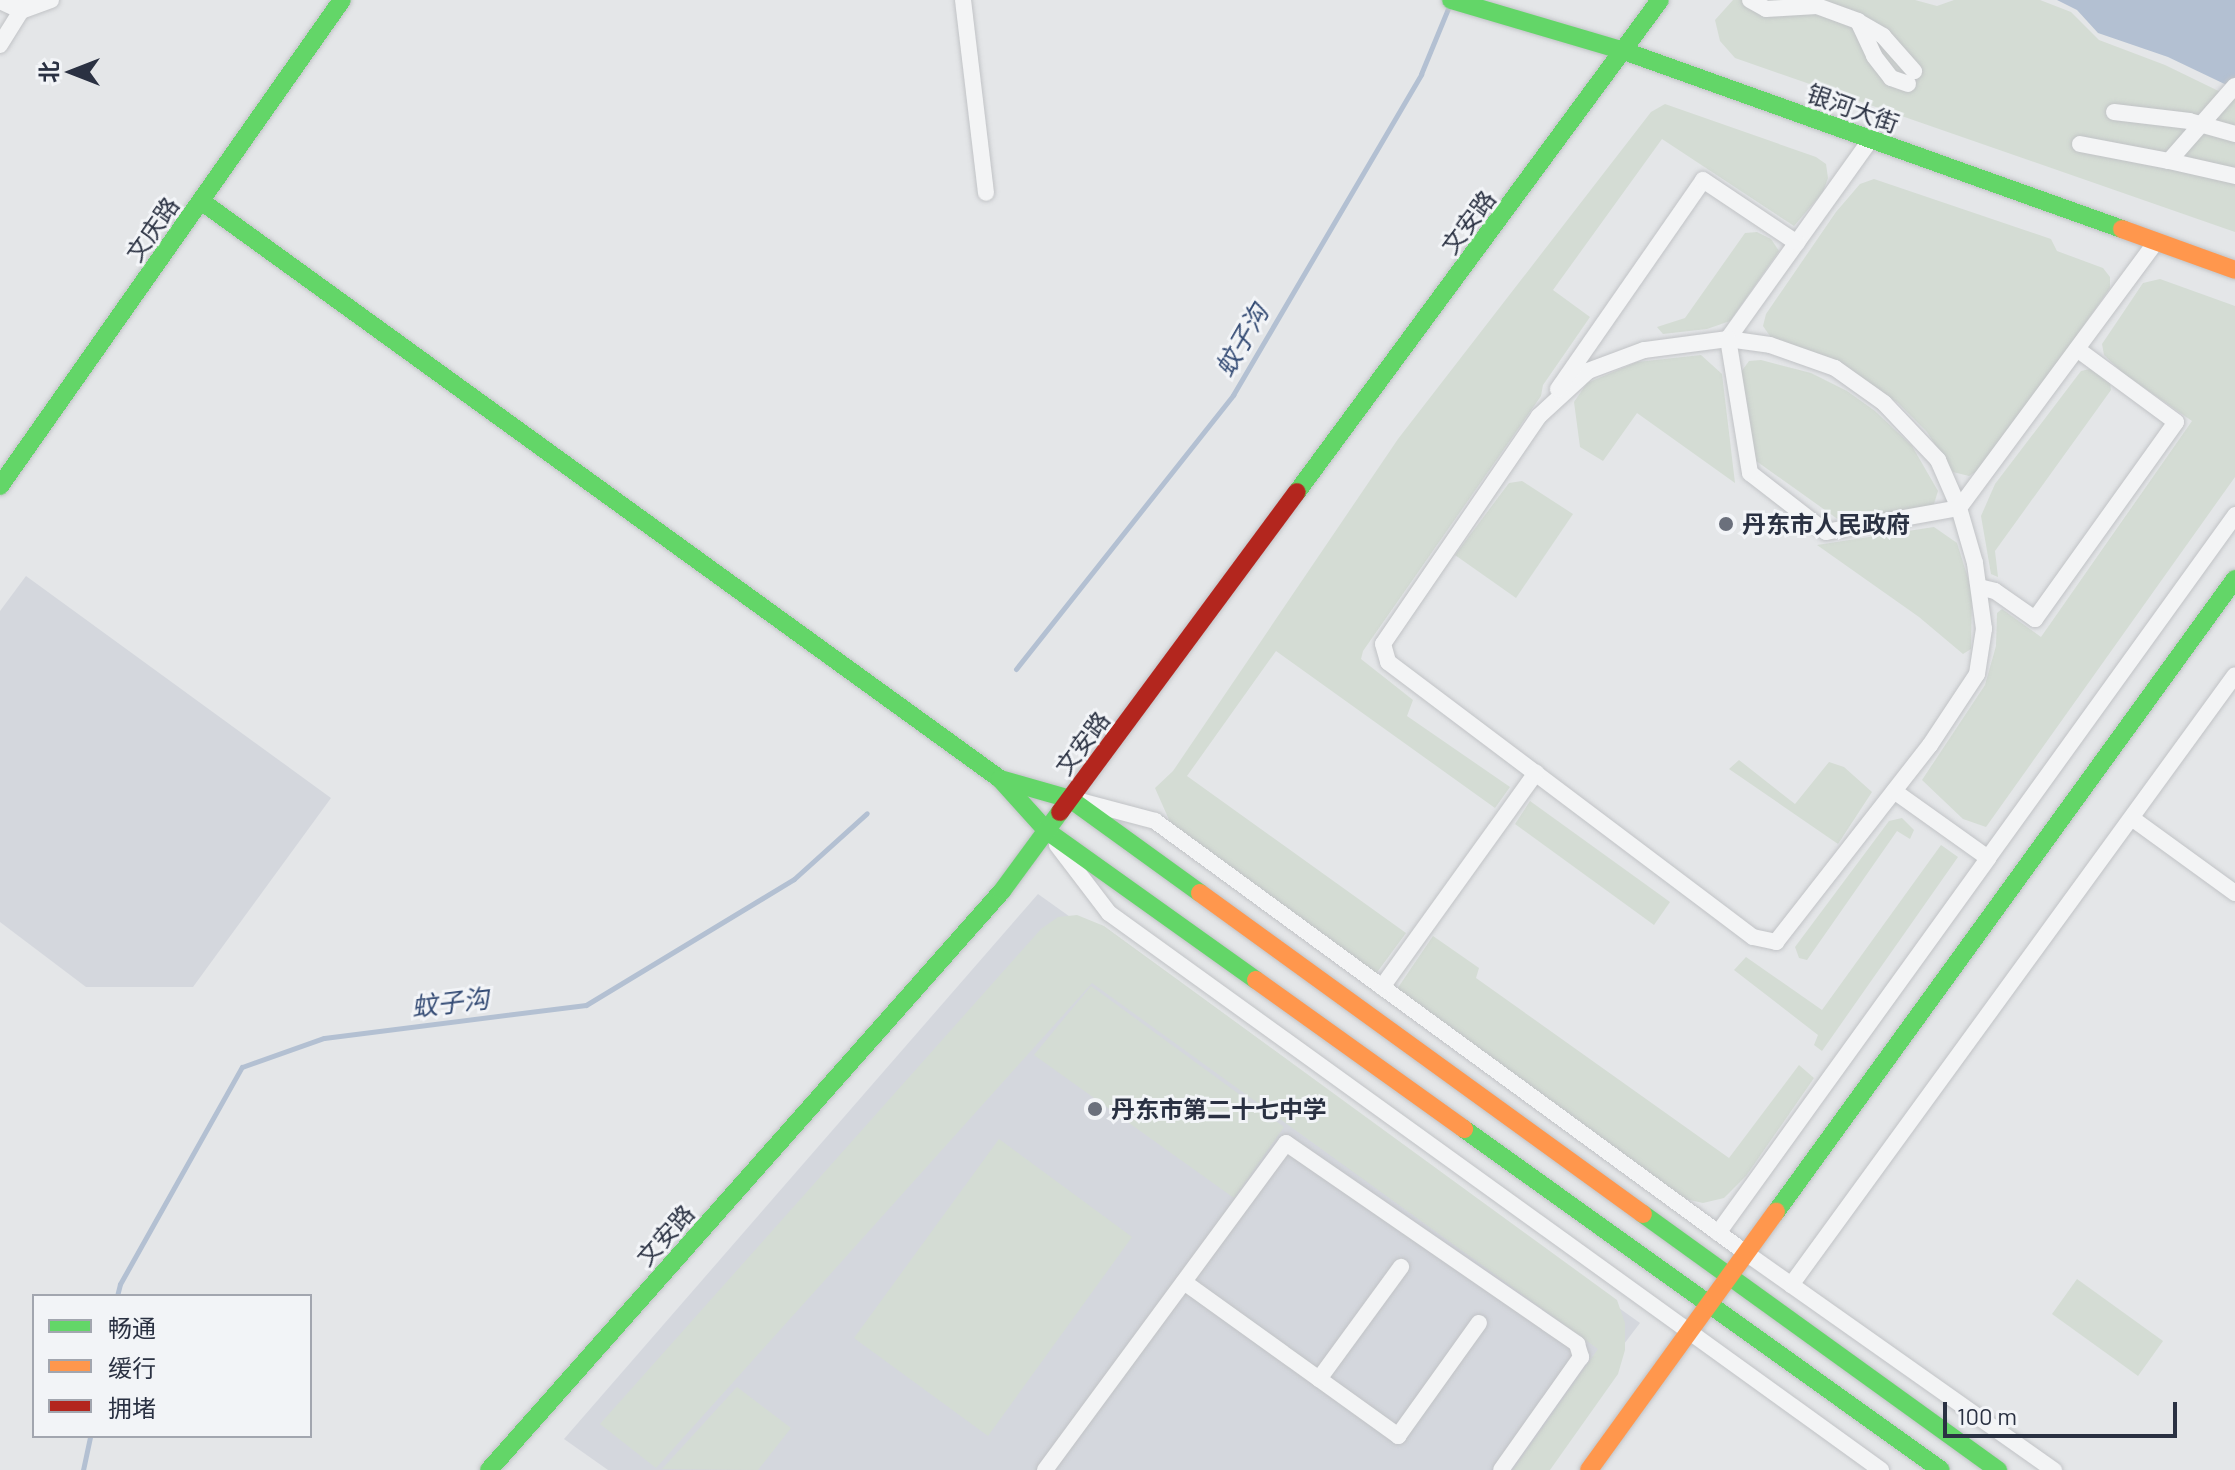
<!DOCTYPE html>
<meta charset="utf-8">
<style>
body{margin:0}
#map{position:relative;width:2235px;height:1470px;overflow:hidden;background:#e4e6e8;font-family:Barlow,"Noto Sans SC",sans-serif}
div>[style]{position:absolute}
.built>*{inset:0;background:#d4d7dd}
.green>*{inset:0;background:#d4dcd4}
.water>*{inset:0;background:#b3c0d2}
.stream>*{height:5px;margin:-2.5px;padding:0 2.5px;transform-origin:2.5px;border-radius:2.5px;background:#b3c0d2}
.roads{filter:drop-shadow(0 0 2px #c1c3c6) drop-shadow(0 0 2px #c1c3c6)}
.street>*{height:16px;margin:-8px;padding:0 8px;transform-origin:8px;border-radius:8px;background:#f3f4f5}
.fast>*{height:18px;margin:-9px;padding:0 9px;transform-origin:9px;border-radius:9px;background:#63d668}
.slow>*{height:18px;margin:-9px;padding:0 9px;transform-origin:9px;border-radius:9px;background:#ff974d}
.jam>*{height:18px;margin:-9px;padding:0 9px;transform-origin:9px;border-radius:9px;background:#b3261e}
.dots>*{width:22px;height:22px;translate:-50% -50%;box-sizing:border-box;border:4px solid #f2f4f7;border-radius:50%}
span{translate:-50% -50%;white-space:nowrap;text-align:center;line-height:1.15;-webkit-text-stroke:6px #f2f4f7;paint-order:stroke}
.street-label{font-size:24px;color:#2a3142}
.poi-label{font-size:24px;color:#2a3142;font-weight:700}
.left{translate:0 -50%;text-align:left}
.water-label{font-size:26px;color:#354c75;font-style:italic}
.legend{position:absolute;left:32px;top:1294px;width:280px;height:144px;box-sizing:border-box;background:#f2f4f7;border:2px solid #a2a6af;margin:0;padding:10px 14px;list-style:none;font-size:24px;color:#2a3142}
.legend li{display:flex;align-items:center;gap:16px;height:40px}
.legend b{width:40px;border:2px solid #a2a6af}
.north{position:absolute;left:32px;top:32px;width:80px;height:80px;-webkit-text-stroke:6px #f2f4f7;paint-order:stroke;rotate:270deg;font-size:22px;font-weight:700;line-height:32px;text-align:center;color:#2a3142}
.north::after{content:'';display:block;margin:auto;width:28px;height:36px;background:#2a3142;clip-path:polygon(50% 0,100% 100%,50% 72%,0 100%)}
.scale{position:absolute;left:1943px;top:1402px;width:234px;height:36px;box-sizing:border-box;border:4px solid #2a3142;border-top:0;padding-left:10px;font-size:24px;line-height:28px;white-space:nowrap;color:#2a3142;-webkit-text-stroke:6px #f2f4f7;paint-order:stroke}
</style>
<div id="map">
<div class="built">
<div style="clip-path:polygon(26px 576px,331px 798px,193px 987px,86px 987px,0 922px,0 611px)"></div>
<div style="clip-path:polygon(1038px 894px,1640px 1323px,1528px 1470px,608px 1470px,564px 1439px)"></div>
</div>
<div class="green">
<div style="clip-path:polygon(1733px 0,1915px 0,1937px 6px,1954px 0,2040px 0,2071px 12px,2099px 40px,2165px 65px,2235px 99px,2235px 232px,1735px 58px,1720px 41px,1715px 20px)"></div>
<div style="clip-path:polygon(1665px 104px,1816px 157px,1826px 164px,1828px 178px,1823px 192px,1794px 226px,1662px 139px,1553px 290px,1590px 317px,1543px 385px,1541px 396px,1363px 651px,1361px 659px,1413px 700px,1407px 716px,1510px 787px,1495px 808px,1276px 651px,1187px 776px,1406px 933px,1375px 975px,1170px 822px,1155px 788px,1173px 771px,1398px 439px,1651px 112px)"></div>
<div style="clip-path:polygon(1874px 179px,2051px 239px,2057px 251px,2103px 268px,2110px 277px,2110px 288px,1985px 466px,1969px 476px,1953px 472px,1927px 432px,1898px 403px,1862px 378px,1772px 339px,1763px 326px,1766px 314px,1836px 212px,1860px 184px)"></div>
<div style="clip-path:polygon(1757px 232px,1771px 239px,1779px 251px,1730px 321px,1707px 329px,1663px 334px,1657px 327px,1685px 318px,1745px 233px)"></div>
<div style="clip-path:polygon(2160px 279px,2235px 306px,2235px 477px,1986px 827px,1963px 819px,1922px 780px,1985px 685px,1996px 646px,1997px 613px,2002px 609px,2041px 637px,2192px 421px,2123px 373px,2104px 355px,2102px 344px,2143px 283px)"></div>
<div style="clip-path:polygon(1701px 355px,1722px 374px,1735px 483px,1637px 413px,1603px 461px,1580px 447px,1574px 402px,1587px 383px,1637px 362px)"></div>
<div style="clip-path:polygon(1761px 360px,1811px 373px,1847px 391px,1875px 411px,1912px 446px,1938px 491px,1933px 507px,1839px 520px,1752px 458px,1741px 372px,1749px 361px)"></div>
<div style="clip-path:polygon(2090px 369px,2110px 383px,2111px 390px,1995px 551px,1998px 577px,1991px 574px,1981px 516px,1995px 484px,2081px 371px)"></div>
<div style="clip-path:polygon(1522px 481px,1573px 514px,1516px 598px,1455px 555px,1509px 483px)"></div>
<div style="clip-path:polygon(1934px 527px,1957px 543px,1972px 591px,1971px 649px,1963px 654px,1919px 617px,1817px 545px)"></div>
<div style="clip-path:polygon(1739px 760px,1795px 804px,1829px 762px,1844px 767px,1872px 792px,1838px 844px,1729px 769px)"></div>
<div style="clip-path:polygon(1530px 801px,1670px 902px,1654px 925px,1515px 824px)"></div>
<div style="clip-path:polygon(1902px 818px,1914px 830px,1910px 839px,1897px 831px,1807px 960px,1799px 958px,1795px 947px,1889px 821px)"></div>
<div style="clip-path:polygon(1941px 845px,1958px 857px,1822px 1051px,1814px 1045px,1818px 1035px,1734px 970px,1746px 957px,1822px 1010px)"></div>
<div style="clip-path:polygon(1077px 915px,1104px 926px,1617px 1300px,1625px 1323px,1625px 1350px,1618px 1374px,1550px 1470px,1513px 1470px,1598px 1349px,1092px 983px,656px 1468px,600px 1424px,1041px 929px,1058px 917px)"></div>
<div style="clip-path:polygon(1433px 936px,1479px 968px,1476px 978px,1729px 1158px,1799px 1065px,1814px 1078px,1746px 1176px,1724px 1198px,1703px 1203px,1681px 1198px,1397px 989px)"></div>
<div style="clip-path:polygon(1091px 986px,1284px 1127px,1234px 1198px,1034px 1055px)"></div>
<div style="clip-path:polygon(999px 1139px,1132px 1237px,988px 1436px,854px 1338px)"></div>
<div style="clip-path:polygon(2077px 1279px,2163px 1341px,2138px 1376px,2052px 1314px)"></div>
<div style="clip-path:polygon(737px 1387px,791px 1428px,758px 1470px,662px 1469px)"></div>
</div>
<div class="water">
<div style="clip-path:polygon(2057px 0,2235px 0,2235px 89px,2168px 57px,2098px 33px,2077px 10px)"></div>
</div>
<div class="stream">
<div style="left:1016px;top:669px;width:350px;rotate:-51.6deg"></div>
<div style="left:1233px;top:395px;width:372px;rotate:-59.6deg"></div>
<div style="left:1421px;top:74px;width:74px;rotate:-67.6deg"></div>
<div style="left:117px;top:1296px;width:12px;rotate:-76deg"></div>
<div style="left:120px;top:1284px;width:249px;rotate:-60.7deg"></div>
<div style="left:242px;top:1067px;width:87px;rotate:-19.5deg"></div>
<div style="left:324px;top:1038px;width:264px;rotate:-7.2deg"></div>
<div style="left:586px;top:1005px;width:243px;rotate:-31.2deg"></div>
<div style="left:794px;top:879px;width:98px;rotate:-42.1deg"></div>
<div style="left:83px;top:1470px;width:35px;rotate:-78deg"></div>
</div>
<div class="roads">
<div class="street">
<div style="left:25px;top:0;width:12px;rotate:110deg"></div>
<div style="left:21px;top:11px;width:32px;rotate:-20deg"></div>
<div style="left:963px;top:0;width:194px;rotate:83.2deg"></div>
<div style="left:1750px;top:0;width:18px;rotate:29deg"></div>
<div style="left:1766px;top:9px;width:51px;rotate:-3.4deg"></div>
<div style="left:1817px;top:6px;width:44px;rotate:20.1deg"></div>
<div style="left:1858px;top:21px;width:38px;rotate:65deg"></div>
<div style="left:1874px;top:56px;width:28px;rotate:52deg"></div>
<div style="left:1891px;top:78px;width:18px;rotate:19deg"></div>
<div style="left:0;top:1px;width:23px;rotate:25deg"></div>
<div style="left:21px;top:11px;width:40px;rotate:122deg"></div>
<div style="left:1859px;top:22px;width:28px;rotate:30deg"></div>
<div style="left:1883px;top:36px;width:47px;rotate:48.5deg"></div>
<div style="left:2114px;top:112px;width:76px;rotate:6.8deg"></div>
<div style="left:2189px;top:121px;width:48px;rotate:15.8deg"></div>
<div style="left:1871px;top:139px;width:246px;rotate:125.6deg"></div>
<div style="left:1728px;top:339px;width:85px;rotate:172.5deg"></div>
<div style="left:1644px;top:350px;width:60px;rotate:159.4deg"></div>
<div style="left:1588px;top:371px;width:67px;rotate:137.4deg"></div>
<div style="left:1539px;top:416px;width:276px;rotate:124.4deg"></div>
<div style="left:1383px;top:644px;width:19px;rotate:74deg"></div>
<div style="left:1388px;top:662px;width:457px;rotate:37deg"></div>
<div style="left:1753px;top:937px;width:24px;rotate:12deg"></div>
<div style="left:1776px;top:942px;width:250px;rotate:-52deg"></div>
<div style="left:1930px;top:745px;width:85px;rotate:-56.5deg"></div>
<div style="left:1977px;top:674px;width:46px;rotate:-81.2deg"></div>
<div style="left:1984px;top:629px;width:67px;rotate:-97.8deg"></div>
<div style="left:1975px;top:563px;width:57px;rotate:-106.2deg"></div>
<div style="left:1959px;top:508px;width:331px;rotate:-53.5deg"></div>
<div style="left:2080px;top:144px;width:91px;rotate:10.8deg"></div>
<div style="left:2169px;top:161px;width:100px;rotate:-48.7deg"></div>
<div style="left:2169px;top:161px;width:68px;rotate:12.8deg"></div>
<div style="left:1728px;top:339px;width:42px;rotate:8.1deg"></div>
<div style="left:1770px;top:345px;width:69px;rotate:19.5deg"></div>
<div style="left:1835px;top:368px;width:60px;rotate:35.5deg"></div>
<div style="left:1884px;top:403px;width:79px;rotate:46.5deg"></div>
<div style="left:1938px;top:460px;width:52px;rotate:66.4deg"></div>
<div style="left:1959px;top:508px;width:135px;rotate:169.8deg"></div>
<div style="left:1826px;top:532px;width:96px;rotate:-142.2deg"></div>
<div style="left:1750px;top:473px;width:136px;rotate:-99.3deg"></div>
<div style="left:1558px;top:389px;width:254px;rotate:-55.2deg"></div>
<div style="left:1703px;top:180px;width:113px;rotate:33.8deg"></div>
<div style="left:1979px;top:587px;width:16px;rotate:14deg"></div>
<div style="left:1995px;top:591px;width:49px;rotate:35deg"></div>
<div style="left:2035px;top:619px;width:242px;rotate:-54.4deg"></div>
<div style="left:2176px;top:422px;width:123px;rotate:-143.6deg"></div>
<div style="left:1080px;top:801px;width:78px;rotate:14.9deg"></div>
<div style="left:1155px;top:821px;width:732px;rotate:36.17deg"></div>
<div style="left:1746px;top:1253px;width:377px;rotate:35.2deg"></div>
<div style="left:2133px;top:819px;width:126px;rotate:36deg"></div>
<div style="left:1057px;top:845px;width:86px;rotate:52.6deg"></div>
<div style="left:1109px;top:913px;width:952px;rotate:35.81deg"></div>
<div style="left:1988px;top:858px;width:423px;rotate:-54.2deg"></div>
<div style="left:1382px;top:987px;width:264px;rotate:-54.3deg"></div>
<div style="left:1718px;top:1233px;width:462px;rotate:-54.2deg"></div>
<div style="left:1988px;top:858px;width:115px;rotate:-144.5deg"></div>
<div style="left:1184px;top:1282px;width:264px;rotate:35.7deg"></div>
<div style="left:1398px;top:1436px;width:139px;rotate:-54.4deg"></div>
<div style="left:1791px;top:1285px;width:754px;rotate:-53.95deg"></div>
<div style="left:1319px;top:1379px;width:139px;rotate:-53.8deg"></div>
<div style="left:1045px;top:1470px;width:406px;rotate:-53.6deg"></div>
<div style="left:1286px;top:1143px;width:354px;rotate:34.6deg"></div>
<div style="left:1577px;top:1344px;width:14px;rotate:73deg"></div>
<div style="left:1581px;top:1357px;width:138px;rotate:125.3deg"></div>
</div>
<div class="fast">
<div style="left:1451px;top:0;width:180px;rotate:16.4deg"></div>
<div style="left:1624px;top:51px;width:529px;rotate:19.67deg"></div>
<div style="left:201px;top:201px;width:986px;rotate:35.88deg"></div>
<div style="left:0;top:486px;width:594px;rotate:-54.87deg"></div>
<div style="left:1297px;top:492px;width:611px;rotate:-53.58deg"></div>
<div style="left:1200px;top:893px;width:160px;rotate:-144.1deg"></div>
<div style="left:1070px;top:799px;width:73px;rotate:-164.1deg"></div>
<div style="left:1000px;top:779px;width:70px;rotate:47.9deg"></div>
<div style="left:1047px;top:831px;width:257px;rotate:35.5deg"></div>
<div style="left:1464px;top:1129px;width:586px;rotate:35.56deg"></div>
<div style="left:1776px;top:1212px;width:782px;rotate:-54.05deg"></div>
<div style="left:1643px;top:1214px;width:438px;rotate:35.8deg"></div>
<div style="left:489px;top:1470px;width:774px;rotate:-48.46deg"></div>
<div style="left:1002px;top:891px;width:98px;rotate:-53.7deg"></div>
</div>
<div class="slow">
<div style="left:2122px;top:229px;width:120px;rotate:19.9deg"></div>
<div style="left:1200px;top:893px;width:547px;rotate:35.93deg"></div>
<div style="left:1256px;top:980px;width:256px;rotate:35.6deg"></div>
<div style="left:1589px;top:1470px;width:319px;rotate:-54.1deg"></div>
</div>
<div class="jam">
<div style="left:1060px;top:812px;width:398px;rotate:-53.5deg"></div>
</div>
</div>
<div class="dots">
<div style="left:1726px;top:524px;background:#6b707c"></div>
<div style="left:1095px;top:1109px;background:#6b707c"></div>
</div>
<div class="street-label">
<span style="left:1853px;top:108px;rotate:20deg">银河大街</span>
<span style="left:1468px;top:222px;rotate:-53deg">文安路</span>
<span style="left:152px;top:229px;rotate:-55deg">文庆路</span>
<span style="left:1082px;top:743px;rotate:-53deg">文安路</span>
<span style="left:665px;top:1235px;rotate:-48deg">文安路</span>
</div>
<div class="poi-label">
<span class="left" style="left:1742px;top:524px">丹东市人民政府</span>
<span class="left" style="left:1111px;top:1109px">丹东市第二十七中学</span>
</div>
<div class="water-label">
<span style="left:1241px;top:340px;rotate:-60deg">蚊子沟</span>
<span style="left:450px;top:1002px;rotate:-7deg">蚊子沟</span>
</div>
<ul class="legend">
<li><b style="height:10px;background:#63d668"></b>畅通</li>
<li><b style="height:10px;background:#ff974d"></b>缓行</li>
<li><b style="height:10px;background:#b3261e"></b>拥堵</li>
</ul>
<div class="north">北</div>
<div class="scale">100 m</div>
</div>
